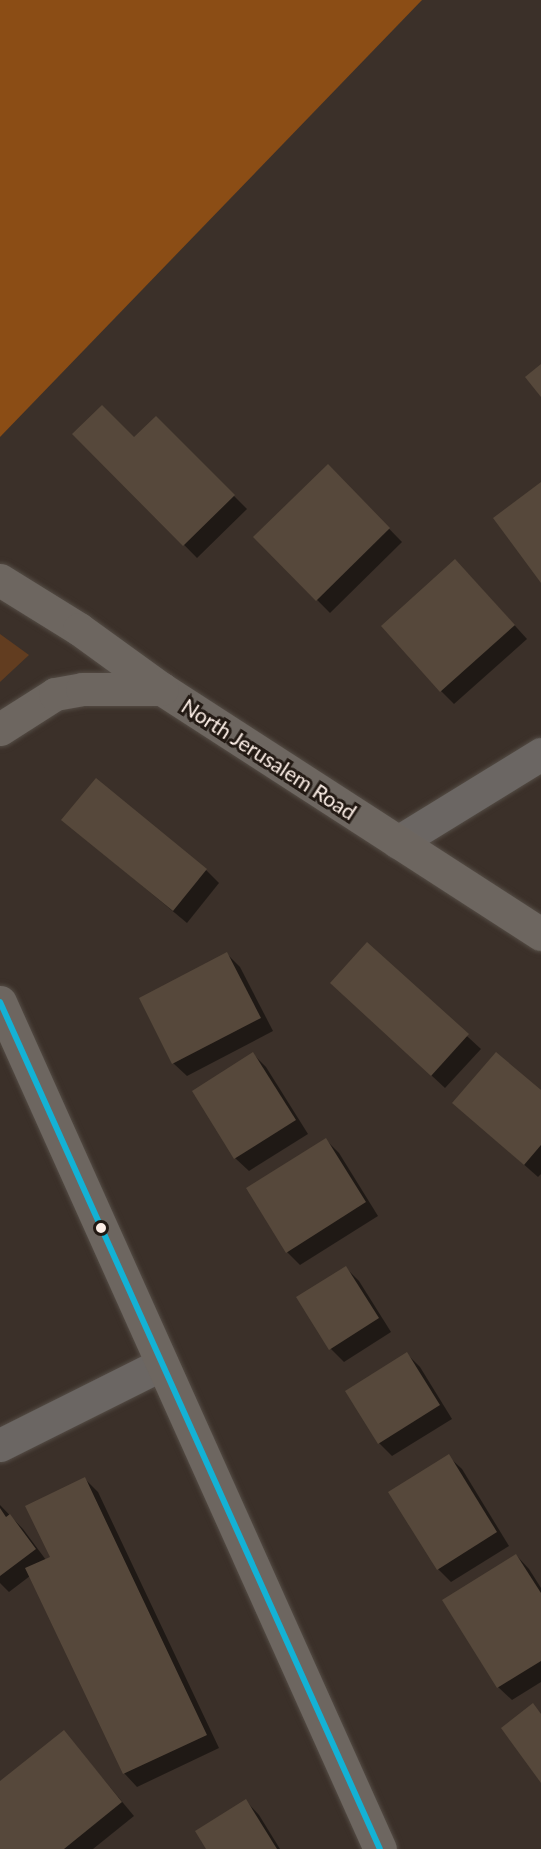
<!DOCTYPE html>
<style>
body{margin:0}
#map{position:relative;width:541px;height:1849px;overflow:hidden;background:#3b3029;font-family:Lato,sans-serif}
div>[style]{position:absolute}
.green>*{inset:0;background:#623d20}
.forest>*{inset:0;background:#8b4d15}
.shadow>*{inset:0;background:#0007}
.building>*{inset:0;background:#56483b}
.roads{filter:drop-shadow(0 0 2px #544c45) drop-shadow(0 0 2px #544c45)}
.minor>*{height:33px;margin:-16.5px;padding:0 16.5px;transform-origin:16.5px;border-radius:16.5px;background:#6b6663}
.major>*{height:33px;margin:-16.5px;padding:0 16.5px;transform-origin:16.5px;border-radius:16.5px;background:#6d6660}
.bus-1>*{height:6px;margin:-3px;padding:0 3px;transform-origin:3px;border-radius:3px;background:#13b2d5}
.dots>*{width:16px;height:16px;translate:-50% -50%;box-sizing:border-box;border:3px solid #221913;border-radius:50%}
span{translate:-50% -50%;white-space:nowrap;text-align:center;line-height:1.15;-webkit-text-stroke:6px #221913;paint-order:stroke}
.street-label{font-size:21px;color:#fdefe7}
</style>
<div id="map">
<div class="green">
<div style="clip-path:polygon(0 634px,29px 655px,0 682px)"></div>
</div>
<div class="forest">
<div style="clip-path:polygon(0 0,422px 0,0 437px)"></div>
</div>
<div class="shadow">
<div style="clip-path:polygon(156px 418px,247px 509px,197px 558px,75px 434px,134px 440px)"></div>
<div style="clip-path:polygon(328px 466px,402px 542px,330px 613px,255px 537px)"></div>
<div style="clip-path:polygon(468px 574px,527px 639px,454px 704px,441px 691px)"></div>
<div style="clip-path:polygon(63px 820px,206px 870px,219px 883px,187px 923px)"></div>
<div style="clip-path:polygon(367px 944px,481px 1049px,445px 1088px,346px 996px)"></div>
<div style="clip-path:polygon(227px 954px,240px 967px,273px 1031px,187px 1076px,173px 1063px)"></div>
<div style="clip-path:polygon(253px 1054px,266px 1067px,308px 1134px,249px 1171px,235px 1158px)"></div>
<div style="clip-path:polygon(541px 1092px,541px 1174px,538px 1177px,454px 1103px)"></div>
<div style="clip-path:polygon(326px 1140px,339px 1153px,378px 1216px,300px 1265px,287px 1252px)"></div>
<div style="clip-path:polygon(346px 1268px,359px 1281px,391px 1332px,344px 1362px,331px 1349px)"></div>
<div style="clip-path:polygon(407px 1354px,420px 1367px,452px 1419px,392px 1456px,379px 1443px)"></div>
<div style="clip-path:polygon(448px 1456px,462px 1469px,509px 1546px,451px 1582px,438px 1569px)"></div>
<div style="clip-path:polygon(85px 1479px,98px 1492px,219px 1748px,137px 1787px,124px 1773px,30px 1576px,9px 1592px,0 1583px,0 1505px,23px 1529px,46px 1560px,52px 1558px)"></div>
<div style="clip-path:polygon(516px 1555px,529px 1569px,541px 1588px,541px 1682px,512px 1700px,498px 1687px)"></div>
<div style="clip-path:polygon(64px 1732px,134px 1816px,93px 1849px,0 1849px,0 1783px)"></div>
<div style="clip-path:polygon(246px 1801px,259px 1815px,280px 1849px,208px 1849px)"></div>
</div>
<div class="building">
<div style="clip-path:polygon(541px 364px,541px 397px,525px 377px)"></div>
<div style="clip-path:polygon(102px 405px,134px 437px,156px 416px,235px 495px,183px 546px,72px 434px)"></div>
<div style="clip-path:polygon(328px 464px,390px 528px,316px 601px,253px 537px)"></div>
<div style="clip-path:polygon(541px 482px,541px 583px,493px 518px)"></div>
<div style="clip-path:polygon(455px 559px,515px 625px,440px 692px,381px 626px)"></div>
<div style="clip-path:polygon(96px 778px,207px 869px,173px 911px,61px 820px)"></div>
<div style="clip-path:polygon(367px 942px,469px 1034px,431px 1076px,330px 983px)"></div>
<div style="clip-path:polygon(227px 952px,261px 1018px,172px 1064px,139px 998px)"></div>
<div style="clip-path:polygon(253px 1052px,296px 1120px,234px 1159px,192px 1091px)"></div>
<div style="clip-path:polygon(496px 1052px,541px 1090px,541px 1145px,524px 1165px,452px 1103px)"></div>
<div style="clip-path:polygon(326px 1138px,366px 1202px,286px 1253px,246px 1188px)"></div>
<div style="clip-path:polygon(346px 1266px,379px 1318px,329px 1350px,296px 1297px)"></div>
<div style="clip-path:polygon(407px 1352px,440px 1405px,378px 1444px,345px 1391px)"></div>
<div style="clip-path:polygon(449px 1454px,497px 1532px,437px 1570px,388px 1492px)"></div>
<div style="clip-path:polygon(85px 1477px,207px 1735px,123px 1774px,25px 1568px,50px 1557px,25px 1506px)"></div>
<div style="clip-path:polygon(0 1508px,6px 1517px,10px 1514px,36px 1549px,0 1576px)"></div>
<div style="clip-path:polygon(516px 1554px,541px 1593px,541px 1661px,497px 1688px,442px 1600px)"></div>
<div style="clip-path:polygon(533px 1703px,541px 1714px,541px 1783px,501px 1728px)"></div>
<div style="clip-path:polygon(64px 1730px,122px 1802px,64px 1849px,0 1849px,0 1781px)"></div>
<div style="clip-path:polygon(246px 1799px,277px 1849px,206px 1849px,195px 1831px)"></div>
</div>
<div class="roads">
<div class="minor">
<div style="left:398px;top:842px;width:168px;rotate:-31.6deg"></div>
<div style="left:0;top:1445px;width:181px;rotate:-26.6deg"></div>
</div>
<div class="major">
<div style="left:0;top:580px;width:93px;rotate:31.8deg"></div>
<div style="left:79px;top:629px;width:102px;rotate:35.9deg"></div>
<div style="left:162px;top:689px;width:451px;rotate:32.9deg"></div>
<div style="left:0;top:729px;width:65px;rotate:-32.5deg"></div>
<div style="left:55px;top:694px;width:27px;rotate:-10deg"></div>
<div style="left:82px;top:689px;width:80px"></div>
<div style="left:0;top:1002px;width:928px;rotate:65.84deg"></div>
</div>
</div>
<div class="bus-1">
<div style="left:0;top:1002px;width:928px;rotate:65.84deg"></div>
</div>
<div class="dots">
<div style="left:101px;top:1228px;background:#fdefe7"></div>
</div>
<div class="street-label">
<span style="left:269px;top:759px;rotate:33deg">North Jerusalem Road</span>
</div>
</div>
